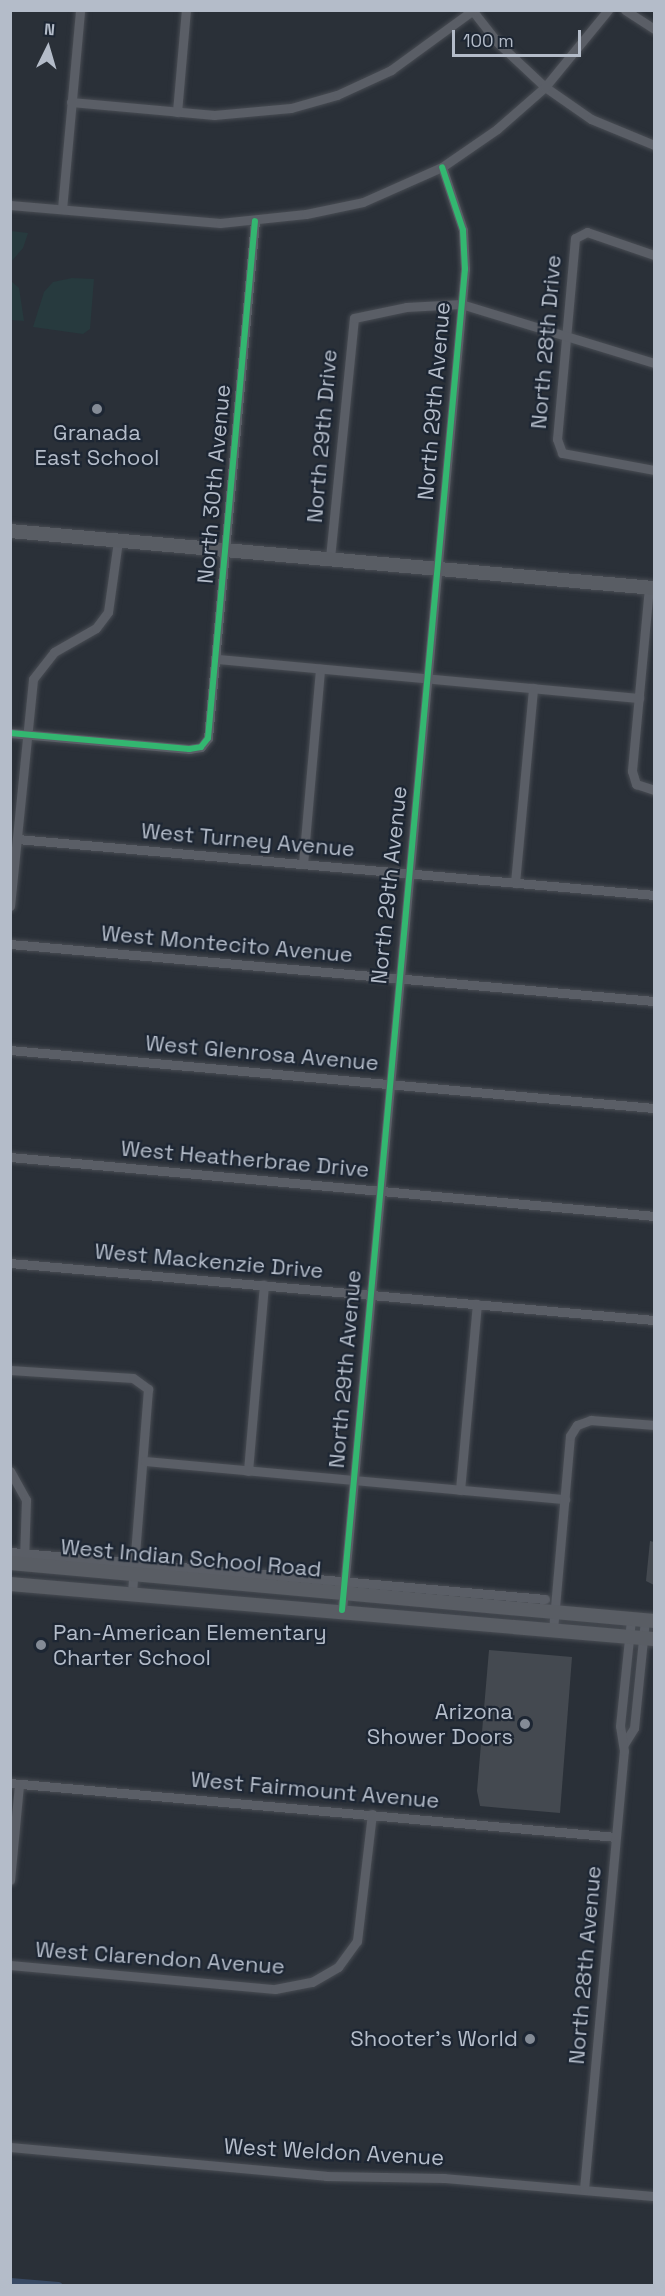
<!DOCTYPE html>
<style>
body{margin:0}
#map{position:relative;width:665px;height:2296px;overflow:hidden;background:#2a3038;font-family:"Space Grotesk",sans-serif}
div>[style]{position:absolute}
.green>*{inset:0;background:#273a3e}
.canal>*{height:9px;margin:-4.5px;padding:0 4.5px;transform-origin:4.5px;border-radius:4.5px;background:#384963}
.building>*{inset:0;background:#444950}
.roads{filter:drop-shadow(0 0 2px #484c53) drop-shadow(0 0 2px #484c53)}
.street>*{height:9px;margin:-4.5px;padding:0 4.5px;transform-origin:4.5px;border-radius:4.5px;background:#5a5e66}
.secondary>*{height:14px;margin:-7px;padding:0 7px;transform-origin:7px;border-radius:7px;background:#595d64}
.cycleway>*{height:6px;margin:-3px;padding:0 3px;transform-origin:3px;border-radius:3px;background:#33b770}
.dots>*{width:16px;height:16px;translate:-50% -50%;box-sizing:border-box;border:3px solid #1d2633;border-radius:50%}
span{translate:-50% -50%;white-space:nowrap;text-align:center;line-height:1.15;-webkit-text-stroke:4.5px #1d2633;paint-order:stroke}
.street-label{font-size:22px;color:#b4bcc9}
.poi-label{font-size:22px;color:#b4bcc9}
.left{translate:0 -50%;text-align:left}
.right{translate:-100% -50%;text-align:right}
.frame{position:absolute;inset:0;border:12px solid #b4bcc9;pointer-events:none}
.north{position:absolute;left:18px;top:18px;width:60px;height:60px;-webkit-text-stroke:4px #1d2633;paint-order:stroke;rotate:5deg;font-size:16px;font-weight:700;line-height:24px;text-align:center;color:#b4bcc9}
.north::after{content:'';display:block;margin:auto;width:21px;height:27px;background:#b4bcc9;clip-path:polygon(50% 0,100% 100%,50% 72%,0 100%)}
.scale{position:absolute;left:452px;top:30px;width:129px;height:27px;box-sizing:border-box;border:3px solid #b4bcc9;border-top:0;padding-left:8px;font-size:18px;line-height:21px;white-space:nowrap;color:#b4bcc9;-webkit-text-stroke:4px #1d2633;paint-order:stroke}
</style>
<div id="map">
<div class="green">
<div style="clip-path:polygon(11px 231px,28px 233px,23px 248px,11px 262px)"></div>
<div style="clip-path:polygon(72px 278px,94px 279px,90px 329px,83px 334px,33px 327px,44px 292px,53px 282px)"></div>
<div style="clip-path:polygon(11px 281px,19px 288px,24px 321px,11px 320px)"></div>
</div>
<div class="canal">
<div style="left:10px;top:2282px;width:48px;rotate:4.8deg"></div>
</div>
<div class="building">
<div style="clip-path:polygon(650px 1541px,654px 1542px,654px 1585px,646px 1581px)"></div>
<div style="clip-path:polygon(489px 1650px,572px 1657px,560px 1813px,480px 1806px,477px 1791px)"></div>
</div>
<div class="roads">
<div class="street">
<div style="left:472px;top:10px;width:42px;rotate:51.8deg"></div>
<div style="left:498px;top:43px;width:64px;rotate:43.1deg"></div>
<div style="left:545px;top:87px;width:56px;rotate:34.8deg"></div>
<div style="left:591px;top:119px;width:68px;rotate:22.4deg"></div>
<div style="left:625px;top:10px;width:35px;rotate:33deg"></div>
<div style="left:71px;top:102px;width:144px;rotate:5.2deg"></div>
<div style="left:214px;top:115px;width:77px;rotate:-5.2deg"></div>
<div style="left:291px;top:108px;width:48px;rotate:-15.8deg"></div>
<div style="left:337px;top:95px;width:60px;rotate:-24.8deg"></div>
<div style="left:391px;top:70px;width:100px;rotate:-36.1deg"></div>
<div style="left:177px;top:112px;width:102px;rotate:-85deg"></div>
<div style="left:10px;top:205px;width:211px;rotate:4.9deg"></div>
<div style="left:220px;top:223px;width:86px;rotate:-6deg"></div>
<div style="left:306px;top:214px;width:58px;rotate:-11.9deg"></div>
<div style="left:363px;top:202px;width:86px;rotate:-23.9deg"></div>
<div style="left:442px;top:167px;width:67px;rotate:-34.6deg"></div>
<div style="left:497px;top:129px;width:64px;rotate:-41.2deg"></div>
<div style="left:545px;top:87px;width:99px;rotate:-50.7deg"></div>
<div style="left:62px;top:209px;width:200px;rotate:-84.8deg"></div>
<div style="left:654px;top:255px;width:71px;rotate:-161.1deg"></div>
<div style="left:587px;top:232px;width:13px;rotate:153deg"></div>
<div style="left:575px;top:238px;width:202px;rotate:95.1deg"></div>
<div style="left:557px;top:439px;width:15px;rotate:70deg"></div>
<div style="left:562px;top:453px;width:94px;rotate:10.5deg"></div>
<div style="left:330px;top:558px;width:241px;rotate:-84.3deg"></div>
<div style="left:354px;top:318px;width:53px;rotate:-11.9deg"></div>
<div style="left:406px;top:307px;width:55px;rotate:-3.1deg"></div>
<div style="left:461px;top:304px;width:202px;rotate:17deg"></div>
<div style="left:649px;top:587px;width:185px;rotate:95.3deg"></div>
<div style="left:632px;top:771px;width:14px;rotate:73deg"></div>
<div style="left:636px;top:784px;width:19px;rotate:18deg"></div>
<div style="left:217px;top:659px;width:424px;rotate:5.3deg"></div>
<div style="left:10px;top:733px;width:180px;rotate:5.1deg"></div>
<div style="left:189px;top:749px;width:12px;rotate:-9deg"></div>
<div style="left:201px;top:747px;width:11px;rotate:-52deg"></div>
<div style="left:208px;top:738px;width:519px;rotate:-84.81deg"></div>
<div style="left:17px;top:839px;width:639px;rotate:5.02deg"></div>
<div style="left:303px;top:864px;width:196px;rotate:-85deg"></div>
<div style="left:515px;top:883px;width:196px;rotate:-84.7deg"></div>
<div style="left:10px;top:906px;width:228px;rotate:-84.2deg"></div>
<div style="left:33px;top:679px;width:34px;rotate:-52deg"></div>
<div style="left:54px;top:652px;width:48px;rotate:-29.7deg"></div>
<div style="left:96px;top:628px;width:20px;rotate:-53deg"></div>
<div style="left:108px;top:612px;width:72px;rotate:-82deg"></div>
<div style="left:10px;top:944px;width:647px;rotate:5.06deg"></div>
<div style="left:10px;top:1050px;width:647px;rotate:5.15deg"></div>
<div style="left:10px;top:1157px;width:647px;rotate:5.23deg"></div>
<div style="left:10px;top:1263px;width:647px;rotate:5.06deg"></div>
<div style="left:10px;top:1370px;width:123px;rotate:3.7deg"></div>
<div style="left:133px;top:1378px;width:19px;rotate:36deg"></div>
<div style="left:148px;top:1389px;width:205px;rotate:94.5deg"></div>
<div style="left:145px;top:1461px;width:422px;rotate:5.2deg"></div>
<div style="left:10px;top:1471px;width:33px;rotate:61deg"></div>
<div style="left:26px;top:1500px;width:59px;rotate:91.9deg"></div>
<div style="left:248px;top:1471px;width:187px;rotate:-85.1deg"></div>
<div style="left:460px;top:1490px;width:187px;rotate:-84.8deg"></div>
<div style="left:10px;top:1552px;width:537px;rotate:5.02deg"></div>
<div style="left:342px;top:1610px;width:1347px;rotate:-84.76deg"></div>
<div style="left:465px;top:269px;width:39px;rotate:-93deg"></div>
<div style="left:463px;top:230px;width:66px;rotate:-108.4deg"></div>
<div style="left:553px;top:1630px;width:195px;rotate:-85deg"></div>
<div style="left:570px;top:1436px;width:13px;rotate:-58deg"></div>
<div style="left:577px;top:1425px;width:15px;rotate:-20deg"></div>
<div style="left:591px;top:1420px;width:63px;rotate:4.5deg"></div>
<div style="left:624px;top:1744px;width:19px;rotate:-58deg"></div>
<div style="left:634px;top:1728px;width:109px;rotate:-84.2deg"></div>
<div style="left:10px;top:1783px;width:608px;rotate:5.09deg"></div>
<div style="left:10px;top:1880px;width:96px;rotate:-84.6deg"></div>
<div style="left:10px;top:1965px;width:266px;rotate:5.2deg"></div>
<div style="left:275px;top:1989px;width:38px;rotate:-11deg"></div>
<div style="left:312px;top:1982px;width:30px;rotate:-30deg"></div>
<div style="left:338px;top:1967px;width:32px;rotate:-54deg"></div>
<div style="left:357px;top:1941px;width:128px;rotate:-83.3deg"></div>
<div style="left:10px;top:2147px;width:317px;rotate:5.2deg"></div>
<div style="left:326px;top:2176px;width:118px;rotate:1deg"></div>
<div style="left:444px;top:2178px;width:211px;rotate:4.9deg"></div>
<div style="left:584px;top:2189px;width:440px;rotate:-84.8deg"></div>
<div style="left:624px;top:1751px;width:25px;rotate:-99deg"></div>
<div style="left:620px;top:1726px;width:108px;rotate:-84.1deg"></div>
</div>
<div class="secondary">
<div style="left:10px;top:531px;width:647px;rotate:5.06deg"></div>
<div style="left:10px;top:1563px;width:647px;rotate:5.15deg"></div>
<div style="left:10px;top:1584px;width:646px;rotate:4.88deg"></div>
</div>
</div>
<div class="cycleway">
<div style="left:10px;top:733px;width:180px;rotate:5.1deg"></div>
<div style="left:189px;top:749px;width:12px;rotate:-9deg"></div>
<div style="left:201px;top:747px;width:11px;rotate:-52deg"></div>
<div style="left:208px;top:738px;width:519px;rotate:-84.81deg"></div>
<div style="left:342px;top:1610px;width:1347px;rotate:-84.76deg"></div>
<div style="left:465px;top:269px;width:39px;rotate:-93deg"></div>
<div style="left:463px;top:230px;width:66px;rotate:-108.4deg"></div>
</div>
<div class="dots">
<div style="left:97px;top:409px;background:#848b96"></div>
<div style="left:41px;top:1645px;background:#848b96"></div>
<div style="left:525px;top:1724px;background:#848b96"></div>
<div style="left:530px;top:2039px;background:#848b96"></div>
</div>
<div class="street-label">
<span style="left:546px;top:342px;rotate:-85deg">North 28th Drive</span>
<span style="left:434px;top:401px;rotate:-85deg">North 29th Avenue</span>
<span style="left:322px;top:436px;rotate:-85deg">North 29th Drive</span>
<span style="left:214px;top:484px;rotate:-85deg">North 30th Avenue</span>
<span style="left:248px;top:840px;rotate:5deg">West Turney Avenue</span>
<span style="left:389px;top:885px;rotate:-84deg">North 29th Avenue</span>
<span style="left:227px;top:944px;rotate:5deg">West Montecito Avenue</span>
<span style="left:262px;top:1053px;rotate:5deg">West Glenrosa Avenue</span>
<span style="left:245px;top:1159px;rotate:5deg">West Heatherbrae Drive</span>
<span style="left:209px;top:1261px;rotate:5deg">West Mackenzie Drive</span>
<span style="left:345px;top:1369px;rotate:-85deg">North 29th Avenue</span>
<span style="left:191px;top:1558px;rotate:5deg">West Indian School Road</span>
<span style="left:315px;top:1790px;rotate:5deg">West Fairmount Avenue</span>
<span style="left:160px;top:1958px;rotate:4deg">West Clarendon Avenue</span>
<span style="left:585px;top:1965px;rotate:-85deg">North 28th Avenue</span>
<span style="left:334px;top:2152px;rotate:3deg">West Weldon Avenue</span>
</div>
<div class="poi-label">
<span style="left:97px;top:445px">Granada<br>East School</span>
<span class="left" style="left:53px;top:1645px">Pan-American Elementary<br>Charter School</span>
<span class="right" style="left:513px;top:1724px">Arizona<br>Shower Doors</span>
<span class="right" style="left:518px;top:2039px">Shooter's World</span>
</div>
<div class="frame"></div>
<div class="north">N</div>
<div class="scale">100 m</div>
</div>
